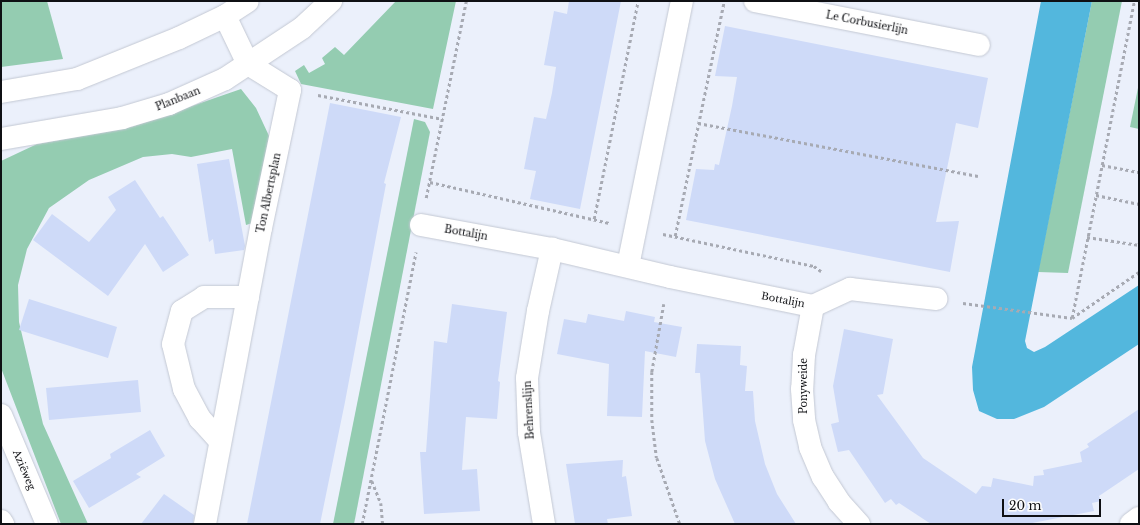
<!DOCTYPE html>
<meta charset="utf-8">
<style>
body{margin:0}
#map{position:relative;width:1140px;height:525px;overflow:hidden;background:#ebf0fb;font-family:"Libre Baskerville",serif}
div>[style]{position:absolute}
.green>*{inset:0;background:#94ccb1}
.water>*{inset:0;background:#53b7dd}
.building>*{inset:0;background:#cedaf8}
.path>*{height:2.5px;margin-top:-1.25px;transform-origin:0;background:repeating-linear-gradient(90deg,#a7aab3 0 3px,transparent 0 6px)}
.roads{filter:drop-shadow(0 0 1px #c3c8d3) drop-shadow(0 0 1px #c3c8d3)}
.pedestrian>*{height:22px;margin:-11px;padding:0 11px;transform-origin:11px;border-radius:11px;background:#fff}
.minor>*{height:22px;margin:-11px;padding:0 11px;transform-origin:11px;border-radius:11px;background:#fff}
.tertiary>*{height:22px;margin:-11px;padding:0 11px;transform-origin:11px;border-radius:11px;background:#fff}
span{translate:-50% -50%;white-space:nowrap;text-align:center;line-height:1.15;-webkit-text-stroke:3px #fdfdfd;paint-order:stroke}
.street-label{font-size:10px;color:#0f1014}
.frame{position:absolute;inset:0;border:2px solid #0f1014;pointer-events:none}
.scale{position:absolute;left:1002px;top:499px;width:99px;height:18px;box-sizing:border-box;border:2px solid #0f1014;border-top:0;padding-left:5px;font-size:12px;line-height:14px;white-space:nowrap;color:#0f1014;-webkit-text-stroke:3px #fdfdfd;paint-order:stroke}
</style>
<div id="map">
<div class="green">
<div style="clip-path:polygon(1px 1px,47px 1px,63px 59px,1px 67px)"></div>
<div style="clip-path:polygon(396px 1px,456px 1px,433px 109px,301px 84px,295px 71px,304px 65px,309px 73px,325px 64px,322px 58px,335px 47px,344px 55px)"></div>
<div style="clip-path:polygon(1092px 1px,1122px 1px,1068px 273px,1038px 272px)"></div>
<div style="clip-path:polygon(1139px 83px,1139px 129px,1130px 127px)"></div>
<div style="clip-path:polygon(241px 89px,256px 108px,270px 138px,256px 222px,246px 225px,232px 149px,191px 157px,172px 154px,143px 157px,89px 180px,49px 208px,27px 249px,18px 285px,19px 322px,43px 424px,88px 524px,61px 524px,1px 368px,1px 161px,37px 144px,131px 127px)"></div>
<div style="clip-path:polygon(414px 119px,425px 122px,430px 132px,354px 524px,333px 524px)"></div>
</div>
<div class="water">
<div style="clip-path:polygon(1041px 1px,1092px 1px,1025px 341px,1027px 348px,1034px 352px,1045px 347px,1139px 285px,1139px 344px,1044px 407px,1014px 419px,997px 419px,979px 411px,973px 390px,972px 367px)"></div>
</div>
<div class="building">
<div style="clip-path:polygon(569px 1px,621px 1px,580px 209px,530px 199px,536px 171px,524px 169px,534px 117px,546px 119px,552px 93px,556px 67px,544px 65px,554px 11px,567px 14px)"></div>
<div style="clip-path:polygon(725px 26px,988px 78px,978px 128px,956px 123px,951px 149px,936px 222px,959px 221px,950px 272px,686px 220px,696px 169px,714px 170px,715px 164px,719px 165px,732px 106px,737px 77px,715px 76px)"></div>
<div style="clip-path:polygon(330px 103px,401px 117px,384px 183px,386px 184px,345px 402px,320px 524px,247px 524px)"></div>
<div style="clip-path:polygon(229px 159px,245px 246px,244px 250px,215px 254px,213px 239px,209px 242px,197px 164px)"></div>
<div style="clip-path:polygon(135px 180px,160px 218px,163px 216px,189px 255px,163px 272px,145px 244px,108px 296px,33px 240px,52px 214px,89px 242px,116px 210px,108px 197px)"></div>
<div style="clip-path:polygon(29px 299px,117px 327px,108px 358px,19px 330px)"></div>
<div style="clip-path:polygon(452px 304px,507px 312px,498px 381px,500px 382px,497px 419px,466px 417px,462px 470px,477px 469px,480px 511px,424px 514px,420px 452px,426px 452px,434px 341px,447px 343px)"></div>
<div style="clip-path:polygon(626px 311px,655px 317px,654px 322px,682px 327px,676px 357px,645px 351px,642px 417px,607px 416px,609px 364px,557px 354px,564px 319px,586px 323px,588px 314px,624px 321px)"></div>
<div style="clip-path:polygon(844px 329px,893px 339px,883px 394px,877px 395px,923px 458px,976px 494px,982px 486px,991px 487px,993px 478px,1033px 486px,1034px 476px,1044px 475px,1043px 470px,1082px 462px,1080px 452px,1089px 447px,1087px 444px,1139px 409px,1139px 469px,1099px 496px,1101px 501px,1092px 503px,1094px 511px,1027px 524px,931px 524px,899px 503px,896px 505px,891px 499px,885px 503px,849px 450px,838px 452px,831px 424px,839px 422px,833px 386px)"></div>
<div style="clip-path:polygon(697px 344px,741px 346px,740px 365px,747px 366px,745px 391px,753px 391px,755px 421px,765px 464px,777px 494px,796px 524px,735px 524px,715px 479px,705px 441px,700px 373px,695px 373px)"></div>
<div style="clip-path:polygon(138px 380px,141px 412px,49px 420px,46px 388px)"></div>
<div style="clip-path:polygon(150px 430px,165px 456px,136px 474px,141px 477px,89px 508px,73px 481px,111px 458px,110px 454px)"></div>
<div style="clip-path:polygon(623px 460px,622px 477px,626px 476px,632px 516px,607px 519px,608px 524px,575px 524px,566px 464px)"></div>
<div style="clip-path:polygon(164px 494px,194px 515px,193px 524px,141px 524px)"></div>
</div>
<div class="path">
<div style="left:318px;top:95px;width:127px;rotate:10.9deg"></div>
<div style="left:698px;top:123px;width:285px;rotate:10.7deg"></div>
<div style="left:1102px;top:165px;width:38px;rotate:11deg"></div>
<div style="left:430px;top:182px;width:184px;rotate:12.9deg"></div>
<div style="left:1096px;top:195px;width:44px;rotate:11.8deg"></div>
<div style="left:426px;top:198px;width:201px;rotate:-78.5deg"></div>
<div style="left:594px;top:219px;width:222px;rotate:-78.6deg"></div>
<div style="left:663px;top:234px;width:154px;rotate:12deg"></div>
<div style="left:814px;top:266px;width:9px;rotate:36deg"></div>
<div style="left:675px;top:236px;width:240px;rotate:-78.2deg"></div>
<div style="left:1087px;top:237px;width:53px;rotate:8.7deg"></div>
<div style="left:963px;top:303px;width:110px;rotate:7.8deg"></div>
<div style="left:1072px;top:318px;width:323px;rotate:-78.9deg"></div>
<div style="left:664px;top:304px;width:69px;rotate:100deg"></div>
<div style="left:652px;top:372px;width:48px;rotate:90deg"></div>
<div style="left:652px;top:420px;width:38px;rotate:83deg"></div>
<div style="left:657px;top:458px;width:70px;rotate:70.8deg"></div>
<div style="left:1072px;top:318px;width:81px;rotate:-34.5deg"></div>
<div style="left:372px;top:481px;width:24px;rotate:68deg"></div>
<div style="left:381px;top:503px;width:21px;rotate:85deg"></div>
<div style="left:362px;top:524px;width:277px;rotate:-78.8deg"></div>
</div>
<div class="roads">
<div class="pedestrian">
<div style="left:755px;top:1px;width:228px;rotate:11.1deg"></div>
</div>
<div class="minor">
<div style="left:421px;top:225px;width:133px;rotate:10.4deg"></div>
<div style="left:552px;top:249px;width:121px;rotate:13.3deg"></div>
<div style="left:670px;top:277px;width:146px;rotate:11.5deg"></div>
<div style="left:813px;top:306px;width:41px;rotate:-24.7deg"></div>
<div style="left:850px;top:289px;width:87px;rotate:6.6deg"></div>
<div style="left:628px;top:266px;width:270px;rotate:-78.5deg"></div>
<div style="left:813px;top:306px;width:50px;rotate:100.4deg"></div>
<div style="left:804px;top:355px;width:34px;rotate:93deg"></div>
<div style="left:802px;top:389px;width:31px;rotate:86deg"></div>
<div style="left:804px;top:420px;width:28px;rotate:77deg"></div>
<div style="left:810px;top:447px;width:33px;rotate:67deg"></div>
<div style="left:823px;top:477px;width:30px;rotate:57deg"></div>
<div style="left:839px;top:502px;width:30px;rotate:48deg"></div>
<div style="left:220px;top:441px;width:30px;rotate:-132deg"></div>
<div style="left:200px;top:419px;width:34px;rotate:-118deg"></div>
<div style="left:184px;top:389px;width:46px;rotate:-103.7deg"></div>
<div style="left:173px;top:344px;width:34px;rotate:-75deg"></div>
<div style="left:182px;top:311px;width:26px;rotate:-32deg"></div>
<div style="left:204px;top:297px;width:44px"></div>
<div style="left:205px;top:524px;width:301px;rotate:-79.3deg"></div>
<div style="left:261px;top:228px;width:141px;rotate:-78.1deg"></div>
<div style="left:290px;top:90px;width:49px;rotate:-148.2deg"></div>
<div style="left:248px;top:64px;width:53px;rotate:-115.6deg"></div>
<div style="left:544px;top:524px;width:93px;rotate:-99.3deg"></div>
<div style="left:529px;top:432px;width:54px;rotate:-92.1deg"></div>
<div style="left:527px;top:378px;width:68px;rotate:-80.7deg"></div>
<div style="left:538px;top:311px;width:64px;rotate:-77.3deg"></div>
<div style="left:1131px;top:524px;width:10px;rotate:-37deg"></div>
</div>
<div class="tertiary">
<div style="left:1px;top:92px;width:77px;rotate:-9.7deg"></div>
<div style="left:77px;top:79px;width:110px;rotate:-21.9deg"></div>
<div style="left:179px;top:38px;width:51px;rotate:-25.6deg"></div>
<div style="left:225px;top:16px;width:27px;rotate:-33deg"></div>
<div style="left:1px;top:139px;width:123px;rotate:-9.8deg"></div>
<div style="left:122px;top:118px;width:49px;rotate:-16.6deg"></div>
<div style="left:169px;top:104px;width:61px;rotate:-24.1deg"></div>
<div style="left:225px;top:79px;width:92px;rotate:-33.5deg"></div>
<div style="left:302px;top:28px;width:40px;rotate:-43deg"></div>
<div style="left:1px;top:415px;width:118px;rotate:67.1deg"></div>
<div style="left:1px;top:521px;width:4px;rotate:56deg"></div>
</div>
</div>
<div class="street-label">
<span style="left:867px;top:23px;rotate:11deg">Le Corbusierlijn</span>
<span style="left:178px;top:99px;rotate:-22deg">Planbaan</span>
<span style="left:269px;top:193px;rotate:-78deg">Ton Albertsplan</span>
<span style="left:466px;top:233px;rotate:10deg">Bottalijn</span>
<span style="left:783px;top:300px;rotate:11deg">Bottalijn</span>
<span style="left:804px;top:386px;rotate:-90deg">Ponyweide</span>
<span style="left:529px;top:410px;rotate:-93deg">Behrenslijn</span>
<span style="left:24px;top:470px;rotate:67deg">Aziëweg</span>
</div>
<div class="frame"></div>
<div class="scale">20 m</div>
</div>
